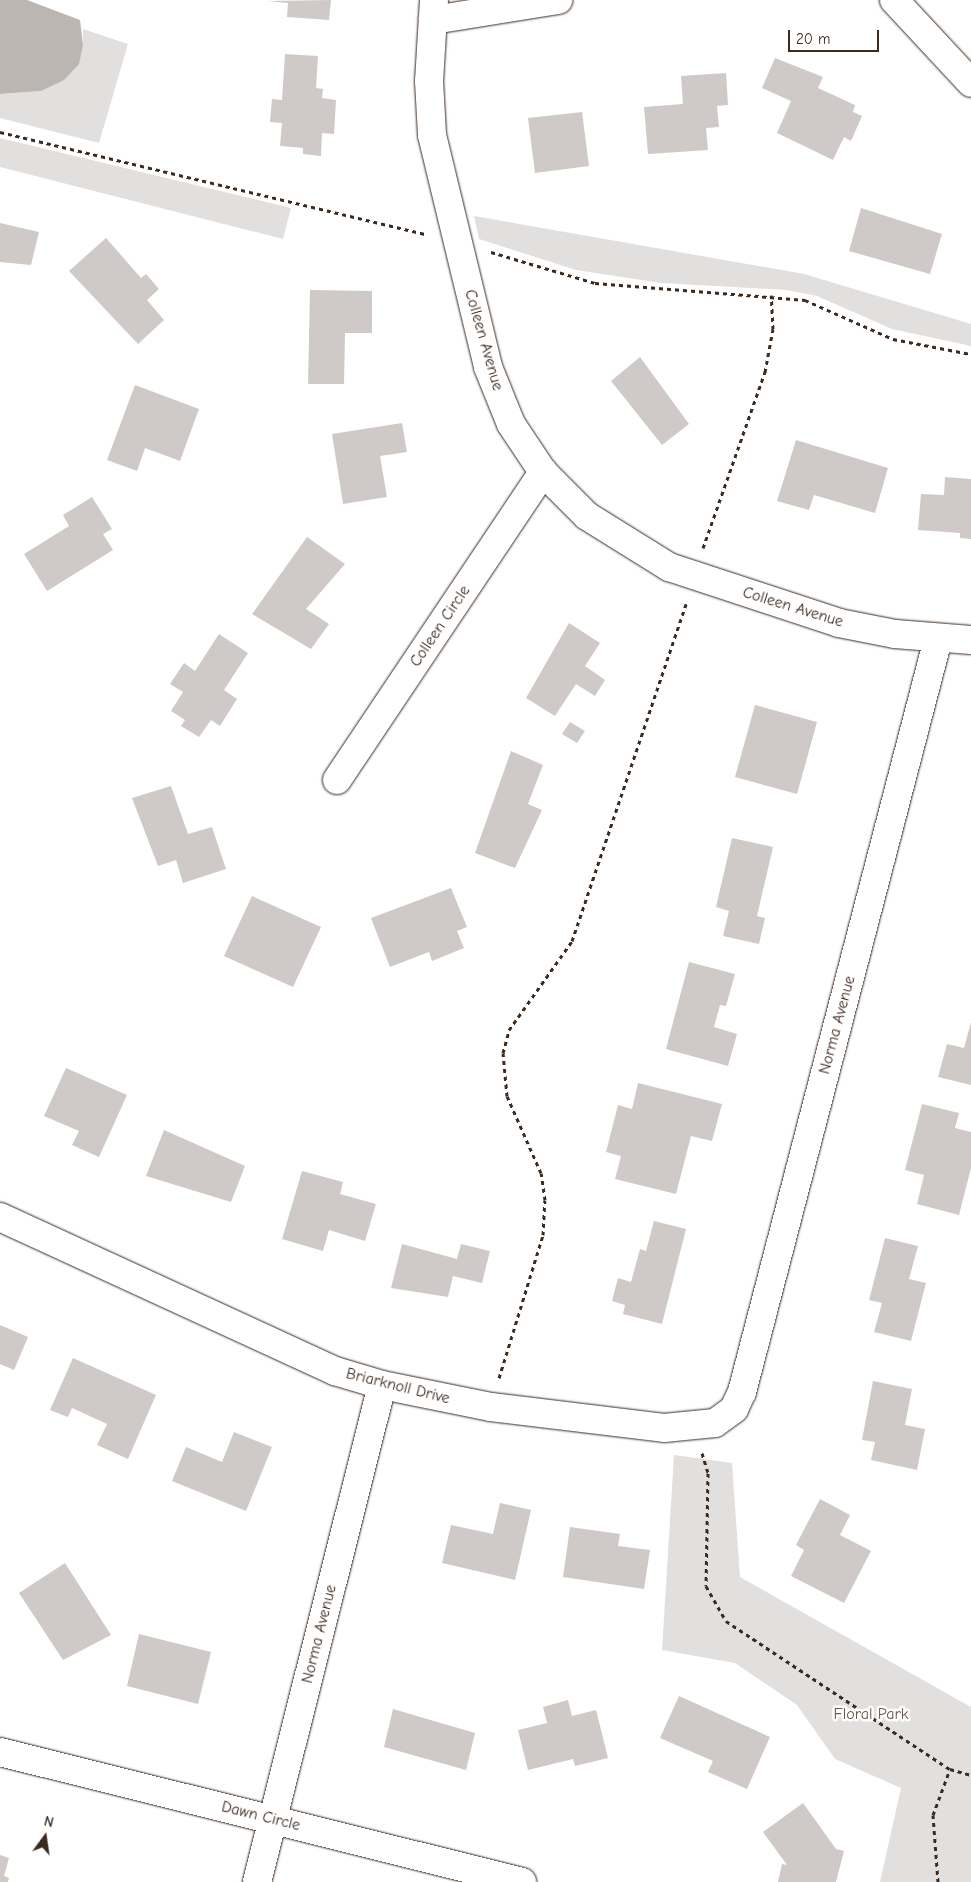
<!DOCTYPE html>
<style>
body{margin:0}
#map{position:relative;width:971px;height:1882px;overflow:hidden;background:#fff;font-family:"Comic Neue",sans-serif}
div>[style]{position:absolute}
.green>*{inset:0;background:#e2e0de}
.water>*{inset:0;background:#bcb6b3}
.building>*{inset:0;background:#cfcac7}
.path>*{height:3px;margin-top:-1.5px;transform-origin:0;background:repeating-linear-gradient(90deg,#3b2a1e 0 4px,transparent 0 8px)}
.roads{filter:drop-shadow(0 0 1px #3b2a1e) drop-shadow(0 0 1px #3b2a1e)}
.street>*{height:28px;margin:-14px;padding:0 14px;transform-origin:14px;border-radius:14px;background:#fff}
span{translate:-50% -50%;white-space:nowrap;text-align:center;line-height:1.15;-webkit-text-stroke:5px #fff;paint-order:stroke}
.street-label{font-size:16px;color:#3b2a1e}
.park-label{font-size:16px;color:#65584e}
.north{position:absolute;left:20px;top:1812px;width:50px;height:50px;-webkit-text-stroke:4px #fff;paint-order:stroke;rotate:14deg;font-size:14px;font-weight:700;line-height:20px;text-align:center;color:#3b2a1e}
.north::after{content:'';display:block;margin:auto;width:18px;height:22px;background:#3b2a1e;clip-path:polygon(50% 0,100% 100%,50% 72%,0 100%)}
.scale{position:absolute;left:788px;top:30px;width:91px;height:22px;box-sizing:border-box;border:2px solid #3b2a1e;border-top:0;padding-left:6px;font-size:15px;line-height:18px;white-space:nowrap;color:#3b2a1e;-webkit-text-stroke:4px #fff;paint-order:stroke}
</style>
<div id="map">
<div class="green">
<div style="clip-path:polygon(83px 29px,128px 44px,99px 143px,0 118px,0 94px,41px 91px,83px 45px)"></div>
<div style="clip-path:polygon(0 138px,291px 208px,283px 239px,0 167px)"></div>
<div style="clip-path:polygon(474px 216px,804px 274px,971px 324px,971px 346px,892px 329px,817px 296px,787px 290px,661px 283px,576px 270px,479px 239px)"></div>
<div style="clip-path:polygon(674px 1455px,732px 1463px,740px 1577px,971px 1707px,971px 1882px,880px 1882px,901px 1788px,835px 1759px,797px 1705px,735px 1663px,662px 1650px)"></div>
</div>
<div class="water">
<div style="clip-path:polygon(0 0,27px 0,80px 20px,83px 45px,79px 64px,64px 80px,41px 91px,0 94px)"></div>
</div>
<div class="building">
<div style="clip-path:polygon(331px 0,329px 20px,287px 17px,288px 3px,267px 1px)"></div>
<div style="clip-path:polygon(285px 54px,318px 56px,316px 88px,323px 89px,322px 98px,336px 100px,334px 134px,322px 133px,321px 156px,303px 154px,303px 148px,280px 146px,282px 123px,270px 122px,272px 99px,282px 100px)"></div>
<div style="clip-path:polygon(775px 58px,823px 77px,818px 88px,855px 105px,853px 112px,862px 116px,851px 141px,844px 137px,833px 160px,777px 133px,791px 101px,762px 88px)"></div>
<div style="clip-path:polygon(726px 73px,728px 105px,717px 106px,719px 127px,706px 128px,708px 150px,648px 154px,644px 107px,683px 104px,681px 76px)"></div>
<div style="clip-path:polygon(582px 112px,589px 166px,535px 173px,528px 118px)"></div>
<div style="clip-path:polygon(861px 208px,942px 234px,930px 274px,849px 251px)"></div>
<div style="clip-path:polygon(0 223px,39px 232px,31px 265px,0 262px)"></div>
<div style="clip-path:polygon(106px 238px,141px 278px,146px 274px,159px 289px,147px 300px,164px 320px,138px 344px,69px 271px)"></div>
<div style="clip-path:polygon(310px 290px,372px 291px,372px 333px,345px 333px,344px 384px,308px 384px)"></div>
<div style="clip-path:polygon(640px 357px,689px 424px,662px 445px,611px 381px)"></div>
<div style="clip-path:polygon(135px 385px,199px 409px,180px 461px,145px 448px,137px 471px,107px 460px)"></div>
<div style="clip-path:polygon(402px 423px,407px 452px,380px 456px,387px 497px,343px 504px,332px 434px)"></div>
<div style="clip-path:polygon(796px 440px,888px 468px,875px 513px,814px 495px,809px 510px,777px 501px)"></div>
<div style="clip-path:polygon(945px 477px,971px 479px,971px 539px,960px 538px,960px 533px,918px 530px,921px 494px,944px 495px)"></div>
<div style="clip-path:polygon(92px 497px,112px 529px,103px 534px,113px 550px,47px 591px,24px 554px,69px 526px,63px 515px)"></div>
<div style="clip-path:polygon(307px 537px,345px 564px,306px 609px,329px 624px,311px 649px,252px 614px)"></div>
<div style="clip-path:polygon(569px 623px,600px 643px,585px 666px,605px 680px,595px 696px,576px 684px,555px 716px,526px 698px)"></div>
<div style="clip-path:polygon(219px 634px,248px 653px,224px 690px,237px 699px,220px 726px,211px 720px,199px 737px,181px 726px,185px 720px,171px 711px,183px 692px,170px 684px,184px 663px,195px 671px)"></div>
<div style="clip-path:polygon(755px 705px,817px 722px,797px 794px,735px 777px)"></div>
<div style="clip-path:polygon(570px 722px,585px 731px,577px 743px,562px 734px)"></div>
<div style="clip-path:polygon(511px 751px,543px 765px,528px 804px,542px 810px,515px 868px,475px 853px)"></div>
<div style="clip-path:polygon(171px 786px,188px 834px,212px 827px,226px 869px,183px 883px,176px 860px,158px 866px,132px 798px)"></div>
<div style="clip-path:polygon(732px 838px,773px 847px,757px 916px,765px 918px,759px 944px,723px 936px,729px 911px,716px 907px)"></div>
<div style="clip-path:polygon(451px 888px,467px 927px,457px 931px,464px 948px,432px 961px,429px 952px,390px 967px,371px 918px)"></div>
<div style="clip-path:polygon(252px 896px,321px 927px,293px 987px,224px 956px)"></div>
<div style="clip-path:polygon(689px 962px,735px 974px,726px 1006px,720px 1005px,714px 1027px,737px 1034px,728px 1066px,666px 1049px)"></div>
<div style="clip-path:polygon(971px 1022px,971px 1085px,938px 1077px,947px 1044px,964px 1048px)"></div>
<div style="clip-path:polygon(66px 1068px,127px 1095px,99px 1157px,72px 1145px,79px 1131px,44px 1116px)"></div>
<div style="clip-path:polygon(638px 1083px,722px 1104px,712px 1141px,691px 1136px,676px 1194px,615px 1179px,621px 1156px,606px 1152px,618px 1105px,632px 1109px)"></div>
<div style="clip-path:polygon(922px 1104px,959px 1113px,955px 1128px,971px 1132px,971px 1168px,959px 1215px,917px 1204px,924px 1175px,905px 1170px)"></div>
<div style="clip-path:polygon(164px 1130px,245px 1166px,231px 1202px,146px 1176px)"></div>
<div style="clip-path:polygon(302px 1171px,343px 1182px,340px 1194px,376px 1204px,365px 1241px,329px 1230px,323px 1251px,282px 1239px)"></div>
<div style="clip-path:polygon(654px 1221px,686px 1229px,662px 1324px,623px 1314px,625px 1305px,612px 1301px,618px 1278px,631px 1282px,640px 1249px,646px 1251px)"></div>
<div style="clip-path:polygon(885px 1238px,918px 1246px,909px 1279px,926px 1283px,911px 1341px,874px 1332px,882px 1303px,869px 1300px)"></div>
<div style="clip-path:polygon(402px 1244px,457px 1259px,461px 1244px,490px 1251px,482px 1283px,453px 1276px,448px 1297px,391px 1288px)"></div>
<div style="clip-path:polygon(0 1325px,28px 1337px,14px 1370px,0 1364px)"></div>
<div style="clip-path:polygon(73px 1358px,156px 1395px,128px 1459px,97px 1445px,107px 1424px,72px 1408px,68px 1417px,50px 1410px)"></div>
<div style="clip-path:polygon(873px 1381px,912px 1389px,905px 1425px,925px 1429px,917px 1470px,871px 1460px,875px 1442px,862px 1440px)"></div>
<div style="clip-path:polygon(234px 1432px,272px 1447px,246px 1511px,172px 1481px,186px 1447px,222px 1462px)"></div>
<div style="clip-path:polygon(820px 1499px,850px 1515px,840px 1535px,871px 1551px,844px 1603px,791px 1576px,804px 1550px,796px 1545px)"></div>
<div style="clip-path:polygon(500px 1503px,531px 1510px,515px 1580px,442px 1563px,451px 1525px,493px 1534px)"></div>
<div style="clip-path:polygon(570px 1527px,620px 1534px,618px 1546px,650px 1550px,644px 1589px,563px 1577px)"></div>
<div style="clip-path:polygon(65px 1563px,111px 1635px,63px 1660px,19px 1593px)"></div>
<div style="clip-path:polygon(139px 1634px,211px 1652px,198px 1704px,127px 1686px)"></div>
<div style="clip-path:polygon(679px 1696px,770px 1737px,747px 1789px,708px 1772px,713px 1761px,660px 1738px)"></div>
<div style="clip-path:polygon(568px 1700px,572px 1716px,596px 1710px,608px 1758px,575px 1766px,573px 1759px,528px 1770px,518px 1730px,547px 1723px,543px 1707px)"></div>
<div style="clip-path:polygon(393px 1709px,475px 1733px,466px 1770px,384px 1747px)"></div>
<div style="clip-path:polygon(803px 1803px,836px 1849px,844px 1851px,836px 1882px,778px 1882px,782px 1864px,787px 1865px,763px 1832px)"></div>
<div style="clip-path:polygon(0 1855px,9px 1858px,4px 1876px,9px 1878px,8px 1882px,0 1882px)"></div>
</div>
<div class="path">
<div style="left:0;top:132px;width:437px;rotate:13.5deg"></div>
<div style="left:491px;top:252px;width:109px;rotate:16.6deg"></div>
<div style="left:595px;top:283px;width:211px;rotate:4.6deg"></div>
<div style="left:805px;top:300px;width:96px;rotate:23.9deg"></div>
<div style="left:893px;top:339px;width:79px;rotate:10.9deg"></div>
<div style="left:703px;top:548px;width:187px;rotate:-70.6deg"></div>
<div style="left:765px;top:372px;width:44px;rotate:-79.5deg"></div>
<div style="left:773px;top:329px;width:34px;rotate:-93deg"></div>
<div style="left:499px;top:1378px;width:150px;rotate:-72.9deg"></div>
<div style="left:543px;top:1235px;width:35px;rotate:-87deg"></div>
<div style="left:545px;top:1200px;width:27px;rotate:-98deg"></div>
<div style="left:541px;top:1173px;width:84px;rotate:-113.8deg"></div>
<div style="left:507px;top:1096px;width:43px;rotate:-95.3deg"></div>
<div style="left:503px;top:1053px;width:24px;rotate:-75deg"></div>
<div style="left:509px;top:1030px;width:109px;rotate:-54.7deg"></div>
<div style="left:572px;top:941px;width:356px;rotate:-71.3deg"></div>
<div style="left:702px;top:1453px;width:21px;rotate:73deg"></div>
<div style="left:708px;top:1473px;width:113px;rotate:91deg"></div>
<div style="left:706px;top:1586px;width:40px;rotate:60.3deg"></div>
<div style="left:726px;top:1621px;width:268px;rotate:33.5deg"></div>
<div style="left:950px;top:1769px;width:22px;rotate:16deg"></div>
<div style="left:938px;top:1882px;width:67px;rotate:-94.3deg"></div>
<div style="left:933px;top:1815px;width:49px;rotate:-69.7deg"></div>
</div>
<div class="roads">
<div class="street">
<div style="left:434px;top:0;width:81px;rotate:93.5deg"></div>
<div style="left:429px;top:81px;width:54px;rotate:86.8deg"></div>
<div style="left:432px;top:135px;width:239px;rotate:76.4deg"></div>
<div style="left:488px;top:367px;width:61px;rotate:68deg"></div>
<div style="left:511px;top:424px;width:58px;rotate:56.3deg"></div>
<div style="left:543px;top:472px;width:62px;rotate:45deg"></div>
<div style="left:587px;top:516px;width:97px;rotate:31.9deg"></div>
<div style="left:669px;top:567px;width:179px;rotate:18.2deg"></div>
<div style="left:839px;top:623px;width:57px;rotate:11.1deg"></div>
<div style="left:895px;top:634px;width:76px;rotate:4.5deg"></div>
<div style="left:894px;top:0;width:113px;rotate:47.1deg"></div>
<div style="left:433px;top:20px;width:127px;rotate:-9.1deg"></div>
<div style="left:337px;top:780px;width:371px;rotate:-56.2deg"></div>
<div style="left:0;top:1217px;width:369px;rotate:24.7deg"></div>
<div style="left:335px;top:1371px;width:49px;rotate:16.6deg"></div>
<div style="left:382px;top:1385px;width:111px;rotate:11.4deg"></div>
<div style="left:491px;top:1407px;width:174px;rotate:6.9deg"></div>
<div style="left:664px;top:1428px;width:51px;rotate:-5.6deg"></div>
<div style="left:715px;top:1423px;width:24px;rotate:-36deg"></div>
<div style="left:734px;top:1409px;width:19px;rotate:-65deg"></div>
<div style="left:742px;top:1392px;width:778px;rotate:-75.41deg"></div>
<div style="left:0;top:1752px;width:538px;rotate:13.98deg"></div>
<div style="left:257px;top:1882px;width:512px;rotate:-75.88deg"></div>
</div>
</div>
<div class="street-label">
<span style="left:484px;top:340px;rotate:74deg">Colleen Avenue</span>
<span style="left:793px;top:607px;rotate:17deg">Colleen Avenue</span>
<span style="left:440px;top:626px;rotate:-56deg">Colleen Circle</span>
<span style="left:837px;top:1025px;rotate:-75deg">Norma Avenue</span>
<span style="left:398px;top:1386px;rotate:14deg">Briarknoll Drive</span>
<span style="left:319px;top:1634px;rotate:-76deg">Norma Avenue</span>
<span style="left:261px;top:1816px;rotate:14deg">Dawn Circle</span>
</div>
<div class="park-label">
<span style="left:871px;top:1714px">Floral Park</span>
</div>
<div class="north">N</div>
<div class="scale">20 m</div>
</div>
